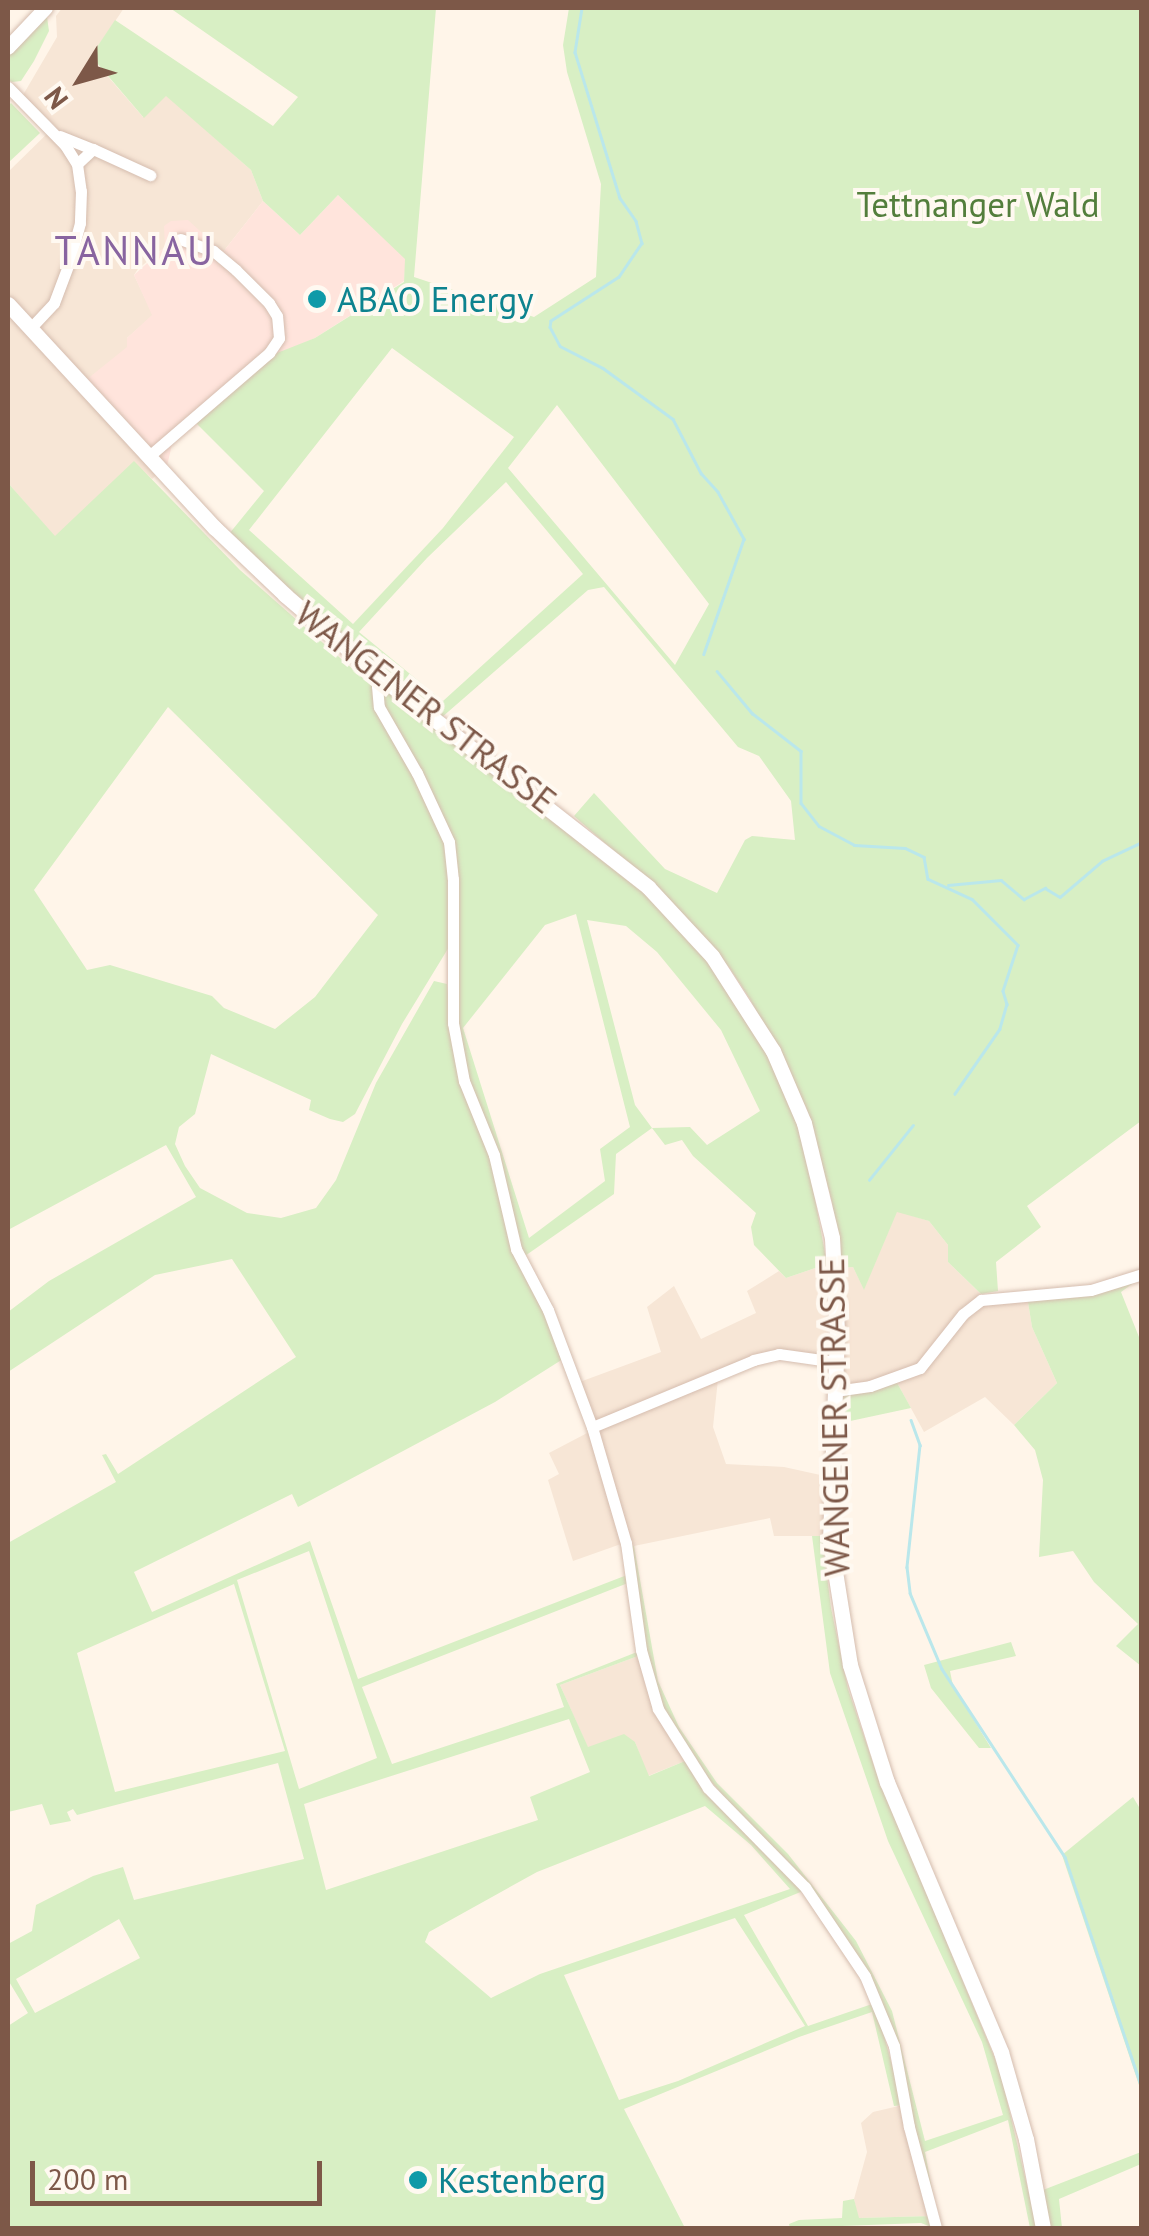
<!DOCTYPE html>
<style>
body{margin:0}
#map{position:relative;width:1149px;height:2236px;overflow:hidden;background:#fff5e9;font-family:"PT Sans",sans-serif}
div>[style]{position:absolute}
.residential>*{inset:0;background:#f7e6d6}
.commercial>*{inset:0;background:#ffe4dc}
.green>*{inset:0;background:#d8efc4}
.stream>*{height:2.5px;margin:-1.25px;padding:0 1.25px;transform-origin:1.25px;border-radius:1.25px;background:#bae7eb}
.roads{filter:drop-shadow(0 0 2px #d5bdaf) drop-shadow(0 0 2px #d5bdaf)}
.minor>*{height:11px;margin:-5.5px;padding:0 5.5px;transform-origin:5.5px;border-radius:5.5px;background:#fff}
.tertiary>*{height:14px;margin:-7px;padding:0 7px;transform-origin:7px;border-radius:7px;background:#fff}
.secondary>*{height:15px;margin:-7.5px;padding:0 7.5px;transform-origin:7.5px;border-radius:7.5px;background:#fff}
.dots>*{width:28px;height:28px;translate:-50% -50%;box-sizing:border-box;border:5px solid #fff9f1;border-radius:50%}
span{translate:-50% -50%;white-space:nowrap;text-align:center;line-height:1.15;-webkit-text-stroke:8px #fff9f1;paint-order:stroke}
.park-label{font-size:35px;color:#537e3c}
.culture-label{font-size:35px;color:#0d838f}
.left{translate:0 -50%;text-align:left}
.street-label{font-size:35px;color:#7d5848}
.quarter-label{font-size:40px;color:#8864a0;letter-spacing:2.5px}
.frame{position:absolute;inset:0;border:10px solid #7d5848;pointer-events:none}
.north{position:absolute;left:30px;top:30px;width:100px;height:100px;-webkit-text-stroke:8px #fff9f1;paint-order:stroke;rotate:233deg;font-size:28px;font-weight:700;line-height:40px;text-align:center;color:#7d5848}
.north::after{content:'';display:block;margin:auto;width:35px;height:45px;background:#7d5848;clip-path:polygon(50% 0,100% 100%,50% 72%,0 100%)}
.scale{position:absolute;left:30px;top:2161px;width:292px;height:45px;box-sizing:border-box;border:5px solid #7d5848;border-top:0;padding-left:12px;font-size:30px;line-height:35px;white-space:nowrap;color:#7d5848;-webkit-text-stroke:8px #fff9f1;paint-order:stroke}
</style>
<div id="map">
<div class="residential">
<div style="clip-path:polygon(62px 8px,124px 8px,91px 57px,143px 117px,166px 95px,251px 170px,263px 201px,223px 252px,165px 247px,138px 269px,134px 275px,153px 315px,127px 338px,127px 347px,167px 466px,152px 479px,134px 462px,55px 537px,8px 483px,8px 172px,55px 126px,23px 95px,57px 37px,56px 16px)"></div>
<div style="clip-path:polygon(897px 1211px,929px 1221px,948px 1245px,948px 1262px,987px 1300px,1027px 1296px,1032px 1327px,1057px 1383px,1014px 1425px,985px 1397px,924px 1432px,895px 1379px,842px 1388px,841px 1268px,853px 1267px,864px 1289px)"></div>
<div style="clip-path:polygon(827px 1264px,829px 1361px,781px 1356px,754px 1362px,718px 1379px,713px 1427px,726px 1464px,784px 1467px,825px 1476px,826px 1536px,774px 1536px,770px 1518px,634px 1546px,621px 1544px,573px 1561px,548px 1480px,559px 1474px,549px 1453px,591px 1431px,577px 1383px,661px 1352px,647px 1307px,674px 1286px,701px 1339px,756px 1313px,747px 1291px,779px 1271px,786px 1278px)"></div>
<div style="clip-path:polygon(638px 1656px,685px 1761px,648px 1776px,635px 1742px,588px 1748px,560px 1685px)"></div>
<div style="clip-path:polygon(903px 2105px,932px 2216px,858px 2218px,854px 2199px,867px 2152px,861px 2123px,873px 2112px)"></div>
</div>
<div class="commercial">
<div style="clip-path:polygon(338px 195px,406px 259px,404px 281px,315px 338px,282px 353px,173px 440px,167px 466px,86px 380px,127px 347px,127px 338px,152px 315px,134px 275px,165px 247px,164px 226px,171px 221px,188px 220px,223px 252px,263px 201px,300px 235px)"></div>
</div>
<div class="green">
<div style="clip-path:polygon(55px 8px,47px 17px,49px 31px,34px 61px,21px 81px,12px 82px,8px 80px,8px 56px)"></div>
<div style="clip-path:polygon(evenodd,170px 8px,436px 8px,414px 277px,534px 317px,596px 277px,601px 184px,567px 72px,563px 45px,569px 8px,1141px 8px,1141px 1121px,1027px 1206px,1041px 1227px,996px 1262px,998px 1291px,981px 1294px,948px 1262px,948px 1245px,929px 1221px,897px 1212px,864px 1290px,853px 1267px,841px 1268px,832px 1202px,806px 1107px,750px 999px,729px 967px,654px 886px,574px 816px,594px 793px,665px 869px,717px 893px,745px 840px,752px 836px,795px 840px,791px 801px,759px 756px,738px 747px,604px 587px,588px 590px,441px 718px,346px 640px,229px 534px,264px 491px,195px 422px,277px 353px,315px 338px,404px 282px,405px 259px,338px 195px,300px 235px,263px 201px,251px 170px,166px 96px,144px 118px,91px 56px,115px 20px,273px 126px,298px 97px,170px 8px,392px 348px,514px 437px,443px 528px,353px 624px,249px 530px,392px 348px,170px 8px,557px 405px,709px 604px,675px 665px,508px 468px,557px 405px,170px 8px,506px 482px,583px 574px,443px 701px,359px 632px,427px 558px,506px 482px)"></div>
<div style="clip-path:polygon(11px 103px,40px 133px,8px 163px,8px 106px)"></div>
<div style="clip-path:polygon(evenodd,134px 461px,240px 570px,372px 686px,447px 844px,449px 947px,402px 1024px,355px 1114px,343px 1122px,330px 1119px,309px 1110px,311px 1100px,211px 1054px,195px 1114px,179px 1127px,175px 1144px,185px 1166px,200px 1188px,247px 1213px,281px 1218px,316px 1208px,336px 1180px,376px 1083px,434px 981px,447px 984px,454px 1053px,563px 1359px,495px 1402px,298px 1507px,292px 1494px,134px 1572px,152px 1612px,310px 1541px,358px 1679px,627px 1575px,628px 1583px,362px 1687px,392px 1764px,564px 1707px,556px 1684px,637px 1652px,638px 1656px,560px 1685px,588px 1747px,624px 1734px,635px 1742px,649px 1776px,685px 1761px,803px 1891px,744px 1915px,808px 2026px,875px 2003px,903px 2105px,894px 2106px,872px 2012px,799px 2037px,624px 2109px,685px 2228px,8px 2228px,8px 2026px,28px 2013px,8px 1980px,8px 1944px,32px 1931px,36px 1905px,93px 1876px,123px 1867px,134px 1900px,304px 1859px,278px 1763px,77px 1815px,73px 1809px,67px 1812px,71px 1821px,50px 1825px,42px 1804px,8px 1812px,8px 1543px,116px 1482px,102px 1455px,106px 1454px,118px 1474px,296px 1357px,232px 1259px,155px 1275px,8px 1372px,8px 1312px,49px 1281px,196px 1197px,166px 1145px,8px 1230px,8px 483px,55px 536px,134px 461px,168px 707px,378px 915px,315px 997px,275px 1029px,224px 1008px,212px 996px,110px 965px,87px 970px,34px 890px,168px 707px,134px 461px,309px 1551px,377px 1758px,299px 1789px,237px 1580px,309px 1551px,134px 461px,234px 1584px,285px 1751px,115px 1792px,77px 1653px,234px 1584px,134px 461px,569px 1719px,590px 1772px,530px 1797px,538px 1820px,326px 1890px,304px 1804px,569px 1719px,134px 461px,705px 1806px,751px 1845px,790px 1889px,540px 1974px,491px 1998px,425px 1942px,429px 1932px,537px 1872px,705px 1806px,134px 461px,735px 1918px,805px 2026px,678px 2081px,619px 2100px,564px 1975px,735px 1918px,134px 461px,119px 1919px,140px 1958px,35px 2013px,16px 1979px,119px 1919px)"></div>
<div style="clip-path:polygon(evenodd,382px 686px,655px 902px,718px 974px,774px 1065px,805px 1145px,827px 1264px,786px 1278px,754px 1245px,751px 1227px,756px 1213px,693px 1156px,682px 1140px,665px 1145px,652px 1128px,616px 1154px,614px 1194px,522px 1258px,467px 1083px,454px 1022px,452px 841px,385px 713px,382px 686px,576px 914px,630px 1127px,600px 1149px,605px 1181px,529px 1238px,463px 1028px,545px 925px,576px 914px,382px 686px,587px 920px,626px 926px,657px 952px,721px 1030px,760px 1111px,707px 1145px,690px 1127px,652px 1128px,635px 1105px,587px 920px)"></div>
<div style="clip-path:polygon(1139px 1279px,1121px 1292px,1141px 1342px,1141px 1666px,1116px 1646px,1138px 1624px,1094px 1582px,1073px 1551px,1039px 1557px,1043px 1480px,1035px 1450px,1014px 1425px,1057px 1383px,1032px 1327px,1027px 1296px,1089px 1295px)"></div>
<div style="clip-path:polygon(895px 1379px,911px 1408px,841px 1423px,842px 1388px)"></div>
<div style="clip-path:polygon(812px 1536px,822px 1536px,831px 1608px,848px 1689px,874px 1766px,1000px 2071px,1037px 2228px,1030px 2228px,1008px 2120px,925px 2152px,934px 2200px,882px 2001px,852px 1949px,683px 1748px,650px 1682px,627px 1544px,634px 1546px,658px 1681px,679px 1727px,717px 1783px,788px 1854px,856px 1941px,892px 2011px,925px 2141px,1003px 2115px,982px 2042px,888px 1841px,830px 1673px)"></div>
<div style="clip-path:polygon(1011px 1642px,1016px 1656px,950px 1671px,953px 1686px,991px 1748px,979px 1748px,931px 1688px,924px 1665px)"></div>
<div style="clip-path:polygon(1133px 1797px,1142px 1812px,1141px 2091px,1062px 1855px)"></div>
<div style="clip-path:polygon(1141px 2152px,1141px 2164px,1059px 2199px,1062px 2228px,1050px 2228px,1043px 2190px)"></div>
<div style="clip-path:polygon(854px 2199px,859px 2218px,932px 2216px,934px 2228px,921px 2223px,790px 2228px,789px 2224px,799px 2220px,842px 2218px,843px 2201px)"></div>
</div>
<div class="stream">
<div style="left:582px;top:8px;width:45px;rotate:99deg"></div>
<div style="left:575px;top:52px;width:153px;rotate:72.9deg"></div>
<div style="left:620px;top:198px;width:28px;rotate:55deg"></div>
<div style="left:636px;top:221px;width:23px;rotate:75deg"></div>
<div style="left:642px;top:243px;width:41px;rotate:124.1deg"></div>
<div style="left:619px;top:277px;width:81px;rotate:147.1deg"></div>
<div style="left:551px;top:321px;width:6px;rotate:99deg"></div>
<div style="left:550px;top:327px;width:21px;rotate:62deg"></div>
<div style="left:560px;top:346px;width:48px;rotate:27.1deg"></div>
<div style="left:603px;top:368px;width:87px;rotate:36.1deg"></div>
<div style="left:673px;top:419px;width:61px;rotate:62.6deg"></div>
<div style="left:701px;top:473px;width:25px;rotate:48deg"></div>
<div style="left:718px;top:492px;width:54px;rotate:61deg"></div>
<div style="left:744px;top:539px;width:122px;rotate:109.2deg"></div>
<div style="left:717px;top:671px;width:55px;rotate:50.2deg"></div>
<div style="left:752px;top:713px;width:62px;rotate:37.8deg"></div>
<div style="left:801px;top:751px;width:52px;rotate:90deg"></div>
<div style="left:801px;top:803px;width:29px;rotate:52deg"></div>
<div style="left:819px;top:826px;width:40px;rotate:28deg"></div>
<div style="left:854px;top:845px;width:51px;rotate:3.4deg"></div>
<div style="left:905px;top:848px;width:21px;rotate:25deg"></div>
<div style="left:924px;top:857px;width:22px;rotate:80deg"></div>
<div style="left:928px;top:879px;width:48px;rotate:24.4deg"></div>
<div style="left:972px;top:899px;width:65px;rotate:45deg"></div>
<div style="left:1018px;top:945px;width:48px;rotate:108.1deg"></div>
<div style="left:1003px;top:991px;width:14px;rotate:73deg"></div>
<div style="left:1007px;top:1004px;width:26px;rotate:106deg"></div>
<div style="left:1000px;top:1029px;width:79px;rotate:124.7deg"></div>
<div style="left:948px;top:885px;width:53px;rotate:-5.4deg"></div>
<div style="left:1001px;top:880px;width:30px;rotate:40deg"></div>
<div style="left:1024px;top:899px;width:24px;rotate:-28deg"></div>
<div style="left:1045px;top:888px;width:17px;rotate:31deg"></div>
<div style="left:1060px;top:897px;width:55px;rotate:-40.6deg"></div>
<div style="left:1102px;top:861px;width:44px;rotate:-25.4deg"></div>
<div style="left:869px;top:1180px;width:70px;rotate:-51.3deg"></div>
<div style="left:911px;top:1420px;width:27px;rotate:70deg"></div>
<div style="left:920px;top:1445px;width:123px;rotate:96.1deg"></div>
<div style="left:907px;top:1567px;width:26px;rotate:83deg"></div>
<div style="left:910px;top:1593px;width:82px;rotate:67.2deg"></div>
<div style="left:942px;top:1669px;width:225px;rotate:56.8deg"></div>
<div style="left:1065px;top:1857px;width:244px;rotate:71.6deg"></div>
</div>
<div class="roads">
<div class="minor">
<div style="left:8px;top:87px;width:81px;rotate:45.5deg"></div>
<div style="left:65px;top:145px;width:22px;rotate:58deg"></div>
<div style="left:77px;top:164px;width:27px;rotate:82deg"></div>
<div style="left:81px;top:191px;width:32px;rotate:92deg"></div>
<div style="left:80px;top:223px;width:41px;rotate:105.4deg"></div>
<div style="left:69px;top:263px;width:43px;rotate:110.6deg"></div>
<div style="left:54px;top:303px;width:34px;rotate:133deg"></div>
<div style="left:60px;top:136px;width:35px;rotate:22deg"></div>
<div style="left:77px;top:164px;width:22px;rotate:-43deg"></div>
<div style="left:93px;top:149px;width:63px;rotate:24.5deg"></div>
<div style="left:148px;top:457px;width:160px;rotate:-40.7deg"></div>
<div style="left:269px;top:353px;width:18px;rotate:-56deg"></div>
<div style="left:279px;top:338px;width:22px;rotate:-95deg"></div>
<div style="left:277px;top:316px;width:15px;rotate:-122deg"></div>
<div style="left:269px;top:303px;width:47px;rotate:-135deg"></div>
<div style="left:236px;top:270px;width:30px;rotate:-140deg"></div>
<div style="left:213px;top:251px;width:35px;rotate:-160deg"></div>
<div style="left:383px;top:679px;width:9px;rotate:131deg"></div>
<div style="left:377px;top:686px;width:21px;rotate:85deg"></div>
<div style="left:379px;top:707px;width:76px;rotate:60.1deg"></div>
<div style="left:417px;top:773px;width:76px;rotate:65.1deg"></div>
<div style="left:449px;top:842px;width:37px;rotate:84deg"></div>
<div style="left:453px;top:879px;width:144px;rotate:90deg"></div>
<div style="left:453px;top:1023px;width:59px;rotate:79.3deg"></div>
<div style="left:464px;top:1081px;width:80px;rotate:67.9deg"></div>
<div style="left:494px;top:1155px;width:97px;rotate:76.8deg"></div>
<div style="left:516px;top:1249px;width:69px;rotate:62.3deg"></div>
<div style="left:548px;top:1310px;width:125px;rotate:69.4deg"></div>
<div style="left:836px;top:1362px;width:58px;rotate:-172deg"></div>
<div style="left:779px;top:1354px;width:26px;rotate:167deg"></div>
<div style="left:754px;top:1360px;width:175px;rotate:157.5deg"></div>
<div style="left:592px;top:1427px;width:121px;rotate:73.7deg"></div>
<div style="left:626px;top:1543px;width:108px;rotate:82deg"></div>
<div style="left:641px;top:1650px;width:61px;rotate:73.9deg"></div>
<div style="left:658px;top:1709px;width:93px;rotate:57.7deg"></div>
<div style="left:708px;top:1788px;width:139px;rotate:45.6deg"></div>
<div style="left:805px;top:1887px;width:107px;rotate:56deg"></div>
<div style="left:865px;top:1976px;width:76px;rotate:67.5deg"></div>
<div style="left:894px;top:2046px;width:82px;rotate:79.5deg"></div>
<div style="left:909px;top:2127px;width:105px;rotate:75deg"></div>
<div style="left:835px;top:1391px;width:35px;rotate:-8deg"></div>
<div style="left:870px;top:1386px;width:53px;rotate:-19.8deg"></div>
<div style="left:920px;top:1368px;width:69px;rotate:-51.5deg"></div>
<div style="left:963px;top:1314px;width:23px;rotate:-38deg"></div>
<div style="left:981px;top:1300px;width:110px;rotate:-5.2deg"></div>
<div style="left:1091px;top:1290px;width:53px;rotate:-17.4deg"></div>
</div>
<div class="tertiary">
<div style="left:8px;top:48px;width:55px;rotate:-46.5deg"></div>
</div>
<div class="secondary">
<div style="left:8px;top:304px;width:305px;rotate:47.3deg"></div>
<div style="left:215px;top:528px;width:97px;rotate:43.7deg"></div>
<div style="left:285px;top:595px;width:129px;rotate:40.6deg"></div>
<div style="left:383px;top:679px;width:337px;rotate:38.1deg"></div>
<div style="left:648px;top:887px;width:94px;rotate:47.2deg"></div>
<div style="left:712px;top:956px;width:113px;rotate:57.3deg"></div>
<div style="left:773px;top:1051px;width:78px;rotate:66.7deg"></div>
<div style="left:804px;top:1123px;width:118px;rotate:76.3deg"></div>
<div style="left:832px;top:1238px;width:92px;rotate:86.9deg"></div>
<div style="left:837px;top:1330px;width:210px;rotate:91.9deg"></div>
<div style="left:830px;top:1540px;width:127px;rotate:80.9deg"></div>
<div style="left:850px;top:1665px;width:123px;rotate:72.5deg"></div>
<div style="left:887px;top:1782px;width:293px;rotate:67.1deg"></div>
<div style="left:1001px;top:2052px;width:91px;rotate:74deg"></div>
<div style="left:1026px;top:2139px;width:91px;rotate:79.2deg"></div>
</div>
</div>
<div class="dots">
<div style="left:317px;top:299px;background:#0f9aa8"></div>
<div style="left:418px;top:2180px;background:#0f9aa8"></div>
</div>
<div class="park-label">
<span style="left:978px;top:204px">Tettnanger Wald</span>
</div>
<div class="culture-label">
<span class="left" style="left:337px;top:299px">ABAO Energy</span>
<span class="left" style="left:438px;top:2180px">Kestenberg</span>
</div>
<div class="street-label">
<span style="left:426px;top:707px;rotate:38deg">WANGENER STRASSE</span>
<span style="left:834px;top:1417px;rotate:-91deg">WANGENER STRASSE</span>
</div>
<div class="quarter-label">
<span style="left:135px;top:250px">TANNAU</span>
</div>
<div class="frame"></div>
<div class="north">N</div>
<div class="scale">200 m</div>
</div>
